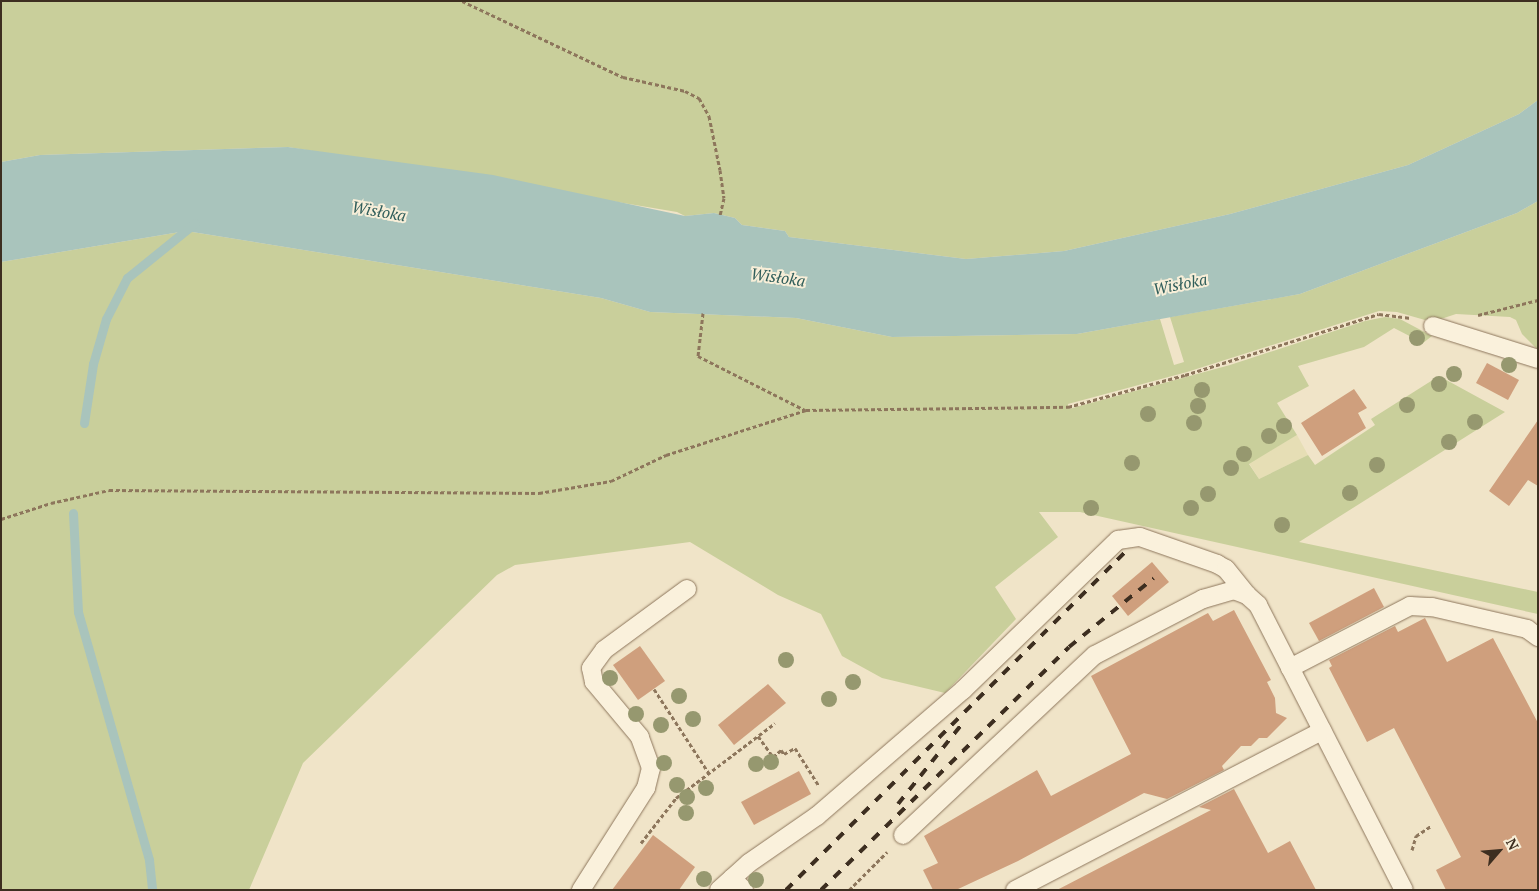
<!DOCTYPE html>
<meta charset="utf-8">
<style>
body{margin:0}
#map{position:relative;width:1539px;height:891px;overflow:hidden;background:#f0e4c8;font-family:"PT Serif",serif}
div>[style]{position:absolute}
.farmland>*{inset:0;background:#e6deb5}
.green>*{inset:0;background:#c9cf9b}
.water>*{inset:0;background:#a9c4bc}
.stream>*{height:9px;margin:-4.5px;padding:0 4.5px;transform-origin:4.5px;border-radius:4.5px;background:#a9c4bc}
.building>*{inset:0;background:#cf9f7d}
.path>*{height:3px;margin-top:-1.5px;transform-origin:0;background:repeating-linear-gradient(90deg,#8d765c 0 4px,transparent 0 6.5px)}
.roads{filter:drop-shadow(0 0 1px #8d765c) drop-shadow(0 0 1px #8d765c)}
.service>*{height:18px;margin:-9px;padding:0 9px;transform-origin:9px;border-radius:9px;background:#faf1dc}
.rail>*{height:4px;margin-top:-2px;transform-origin:0;background:repeating-linear-gradient(90deg,#3d2e20 0 9px,transparent 0 18px)}
.trees>*{width:16px;height:16px;margin:-8px;border-radius:50%;background:#96986f}
span{translate:-50% -50%;white-space:nowrap;text-align:center;line-height:1.15;-webkit-text-stroke:4px #f7eed8;paint-order:stroke}
.water-label{font-size:16px;color:#2f5d5a;font-style:italic}
.frame{position:absolute;inset:0;border:2px solid #3d2e20;pointer-events:none}
.north{position:absolute;left:1474px;top:826px;width:50px;height:50px;-webkit-text-stroke:4px #f7eed8;paint-order:stroke;rotate:63deg;font-size:14px;font-weight:700;line-height:20px;text-align:center;color:#3d2e20}
.north::after{content:'';display:block;margin:auto;width:18px;height:22px;background:#3d2e20;clip-path:polygon(50% 0,100% 100%,50% 72%,0 100%)}
</style>
<div id="map">
<div class="farmland">
<div style="clip-path:polygon(1297px 435px,1308px 455px,1259px 479px,1249px 463px)"></div>
</div>
<div class="green">
<div style="clip-path:polygon(1px 1px,1538px 1px,1538px 100px,1519px 114px,1408px 165px,1230px 214px,1064px 251px,966px 259px,789px 237px,785px 231px,742px 225px,735px 218px,714px 213px,685px 216px,677px 212px,288px 147px,40px 155px,1px 162px)"></div>
<div style="clip-path:polygon(1538px 201px,1538px 350px,1522px 334px,1516px 320px,1510px 317px,1456px 314px,1432px 322px,1397px 312px,1379px 311px,1187px 372px,1068px 404px,1069px 409px,1230px 365px,1365px 321px,1385px 317px,1400px 319px,1432px 336px,1423px 343px,1394px 328px,1364px 347px,1298px 366px,1309px 386px,1277px 403px,1297px 435px,1249px 464px,1259px 479px,1308px 455px,1315px 465px,1375px 425px,1371px 419px,1439px 376px,1505px 412px,1299px 542px,1538px 592px,1538px 614px,1080px 512px,1039px 512px,1058px 537px,995px 587px,1016px 619px,945px 693px,882px 678px,842px 656px,821px 614px,778px 595px,690px 542px,515px 565px,497px 575px,303px 763px,249px 890px,1px 890px,1px 262px,186px 231px,601px 298px,650px 312px,796px 318px,892px 337px,1077px 334px,1160px 319px,1174px 365px,1184px 362px,1170px 317px,1300px 294px,1517px 213px)"></div>
</div>
<div class="water">
<div style="clip-path:polygon(1538px 100px,1538px 201px,1517px 213px,1300px 294px,1077px 334px,892px 337px,796px 318px,650px 312px,601px 298px,186px 231px,1px 262px,1px 162px,40px 155px,288px 147px,493px 175px,685px 216px,714px 213px,735px 218px,742px 225px,785px 231px,789px 237px,966px 259px,1064px 251px,1230px 214px,1408px 165px,1519px 114px)"></div>
</div>
<div class="stream">
<div style="left:84px;top:423px;width:60px;rotate:-81.3deg"></div>
<div style="left:93px;top:364px;width:47px;rotate:-73.9deg"></div>
<div style="left:106px;top:319px;width:46px;rotate:-62.9deg"></div>
<div style="left:127px;top:278px;width:87px;rotate:-39deg"></div>
<div style="left:73px;top:513px;width:99px;rotate:87.1deg"></div>
<div style="left:78px;top:612px;width:258px;rotate:74deg"></div>
<div style="left:149px;top:860px;width:30px;rotate:84deg"></div>
</div>
<div class="building">
<div style="clip-path:polygon(1487px 363px,1519px 380px,1508px 400px,1476px 383px)"></div>
<div style="clip-path:polygon(1354px 389px,1367px 408px,1358px 413px,1366px 428px,1322px 456px,1301px 423px)"></div>
<div style="clip-path:polygon(1538px 420px,1538px 486px,1528px 480px,1509px 506px,1489px 491px)"></div>
<div style="clip-path:polygon(1152px 562px,1169px 582px,1128px 616px,1112px 596px)"></div>
<div style="clip-path:polygon(1374px 588px,1384px 607px,1319px 641px,1309px 623px)"></div>
<div style="clip-path:polygon(1234px 610px,1271px 680px,1267px 682px,1275px 698px,1276px 713px,1287px 718px,1267px 738px,1259px 738px,1251px 746px,1241px 746px,1222px 766px,1224px 770px,1167px 799px,1144px 793px,1018px 861px,956px 890px,933px 890px,923px 870px,938px 863px,924px 836px,1037px 770px,1051px 796px,1131px 754px,1091px 676px,1208px 613px,1213px 621px)"></div>
<div style="clip-path:polygon(1425px 618px,1447px 662px,1493px 638px,1538px 723px,1538px 890px,1446px 890px,1436px 870px,1461px 857px,1394px 728px,1367px 742px,1329px 668px,1332px 666px,1329px 660px,1395px 626px,1398px 632px)"></div>
<div style="clip-path:polygon(640px 646px,665px 681px,638px 700px,613px 665px)"></div>
<div style="clip-path:polygon(768px 684px,786px 703px,734px 745px,718px 725px)"></div>
<div style="clip-path:polygon(799px 771px,811px 794px,754px 825px,741px 802px)"></div>
<div style="clip-path:polygon(1234px 789px,1268px 853px,1290px 841px,1316px 890px,1057px 890px,1211px 810px,1199px 807px)"></div>
<div style="clip-path:polygon(653px 835px,695px 867px,679px 890px,612px 890px)"></div>
</div>
<div class="path">
<div style="left:462px;top:1px;width:178px;rotate:25.3deg"></div>
<div style="left:623px;top:77px;width:64px;rotate:12.7deg"></div>
<div style="left:685px;top:91px;width:16px;rotate:27deg"></div>
<div style="left:699px;top:98px;width:21px;rotate:61deg"></div>
<div style="left:709px;top:116px;width:55px;rotate:78.5deg"></div>
<div style="left:720px;top:170px;width:28px;rotate:82deg"></div>
<div style="left:724px;top:198px;width:17px;rotate:103deg"></div>
<div style="left:703px;top:313px;width:43px;rotate:96.6deg"></div>
<div style="left:698px;top:356px;width:120px;rotate:26.8deg"></div>
<div style="left:1478px;top:315px;width:62px;rotate:-14deg"></div>
<div style="left:1px;top:519px;width:52px;rotate:-17.7deg"></div>
<div style="left:51px;top:503px;width:59px;rotate:-12.6deg"></div>
<div style="left:109px;top:490px;width:430px;rotate:0.4deg"></div>
<div style="left:539px;top:493px;width:73px;rotate:-9.5deg"></div>
<div style="left:611px;top:481px;width:61px;rotate:-25.3deg"></div>
<div style="left:666px;top:455px;width:147px;rotate:-17.8deg"></div>
<div style="left:806px;top:410px;width:262px;rotate:-0.7deg"></div>
<div style="left:1068px;top:407px;width:121px;rotate:-15.3deg"></div>
<div style="left:1185px;top:375px;width:203px;rotate:-17.5deg"></div>
<div style="left:1379px;top:314px;width:32px;rotate:7deg"></div>
<div style="left:654px;top:689px;width:103px;rotate:56.9deg"></div>
<div style="left:758px;top:736px;width:26px;rotate:54deg"></div>
<div style="left:773px;top:757px;width:11px;rotate:-41deg"></div>
<div style="left:781px;top:750px;width:5px;rotate:53deg"></div>
<div style="left:784px;top:754px;width:13px;rotate:-29deg"></div>
<div style="left:795px;top:748px;width:45px;rotate:57.7deg"></div>
<div style="left:641px;top:843px;width:57px;rotate:-52.1deg"></div>
<div style="left:676px;top:798px;width:124px;rotate:-37.1deg"></div>
<div style="left:1412px;top:850px;width:15px;rotate:-74deg"></div>
<div style="left:1416px;top:836px;width:18px;rotate:-34deg"></div>
<div style="left:849px;top:890px;width:54px;rotate:-45deg"></div>
</div>
<div class="roads">
<div class="service">
<div style="left:1433px;top:326px;width:110px;rotate:17.4deg"></div>
<div style="left:1290px;top:668px;width:135px;rotate:-27.3deg"></div>
<div style="left:1410px;top:606px;width:22px;rotate:3deg"></div>
<div style="left:1432px;top:607px;width:98px;rotate:13deg"></div>
<div style="left:1527px;top:629px;width:14px;rotate:36deg"></div>
<div style="left:903px;top:835px;width:263px;rotate:-43.2deg"></div>
<div style="left:1095px;top:655px;width:122px;rotate:-27.4deg"></div>
<div style="left:1203px;top:599px;width:32px;rotate:-16deg"></div>
<div style="left:1234px;top:590px;width:14px;rotate:21deg"></div>
<div style="left:1247px;top:595px;width:15px;rotate:42deg"></div>
<div style="left:1258px;top:605px;width:320px;rotate:62.9deg"></div>
<div style="left:732px;top:878px;width:17px;rotate:45deg"></div>
<div style="left:581px;top:890px;width:121px;rotate:-57.5deg"></div>
<div style="left:646px;top:788px;width:21px;rotate:-76deg"></div>
<div style="left:651px;top:768px;width:33px;rotate:-110deg"></div>
<div style="left:640px;top:737px;width:72px;rotate:-129.9deg"></div>
<div style="left:594px;top:682px;width:14px;rotate:-102deg"></div>
<div style="left:591px;top:668px;width:22px;rotate:-54deg"></div>
<div style="left:604px;top:650px;width:103px;rotate:-36.3deg"></div>
<div style="left:719px;top:890px;width:40px;rotate:-42deg"></div>
<div style="left:749px;top:863px;width:83px;rotate:-34.7deg"></div>
<div style="left:817px;top:816px;width:193px;rotate:-40.8deg"></div>
<div style="left:963px;top:690px;width:216px;rotate:-44.1deg"></div>
<div style="left:1118px;top:540px;width:22px;rotate:-8deg"></div>
<div style="left:1140px;top:537px;width:82px;rotate:19.3deg"></div>
<div style="left:1217px;top:564px;width:10px;rotate:29deg"></div>
<div style="left:1226px;top:569px;width:33px;rotate:51deg"></div>
<div style="left:1015px;top:890px;width:346px;rotate:-27.4deg"></div>
</div>
</div>
<div class="rail">
<div style="left:898px;top:804px;width:107px;rotate:-51.4deg"></div>
<div style="left:786px;top:890px;width:479px;rotate:-44.9deg"></div>
<div style="left:821px;top:890px;width:347px;rotate:-44.4deg"></div>
<div style="left:1069px;top:647px;width:109px;rotate:-39.1deg"></div>
</div>
<div class="trees">
<div style="left:1417px;top:338px"></div>
<div style="left:1509px;top:365px"></div>
<div style="left:1454px;top:374px"></div>
<div style="left:1439px;top:384px"></div>
<div style="left:1202px;top:390px"></div>
<div style="left:1407px;top:405px"></div>
<div style="left:1198px;top:406px"></div>
<div style="left:1148px;top:414px"></div>
<div style="left:1475px;top:422px"></div>
<div style="left:1194px;top:423px"></div>
<div style="left:1284px;top:426px"></div>
<div style="left:1269px;top:436px"></div>
<div style="left:1449px;top:442px"></div>
<div style="left:1244px;top:454px"></div>
<div style="left:1132px;top:463px"></div>
<div style="left:1377px;top:465px"></div>
<div style="left:1231px;top:468px"></div>
<div style="left:1350px;top:493px"></div>
<div style="left:1208px;top:494px"></div>
<div style="left:1091px;top:508px"></div>
<div style="left:1191px;top:508px"></div>
<div style="left:1282px;top:525px"></div>
<div style="left:786px;top:660px"></div>
<div style="left:610px;top:678px"></div>
<div style="left:853px;top:682px"></div>
<div style="left:679px;top:696px"></div>
<div style="left:829px;top:699px"></div>
<div style="left:636px;top:714px"></div>
<div style="left:693px;top:719px"></div>
<div style="left:661px;top:725px"></div>
<div style="left:771px;top:762px"></div>
<div style="left:664px;top:763px"></div>
<div style="left:756px;top:764px"></div>
<div style="left:677px;top:785px"></div>
<div style="left:706px;top:788px"></div>
<div style="left:687px;top:797px"></div>
<div style="left:686px;top:813px"></div>
<div style="left:704px;top:879px"></div>
<div style="left:756px;top:880px"></div>
</div>
<div class="water-label">
<span style="left:379px;top:211px;rotate:10deg">Wisłoka</span>
<span style="left:778px;top:277px;rotate:8deg">Wisłoka</span>
<span style="left:1180px;top:284px;rotate:-11deg">Wisłoka</span>
</div>
<div class="frame"></div>
<div class="north">N</div>
</div>
